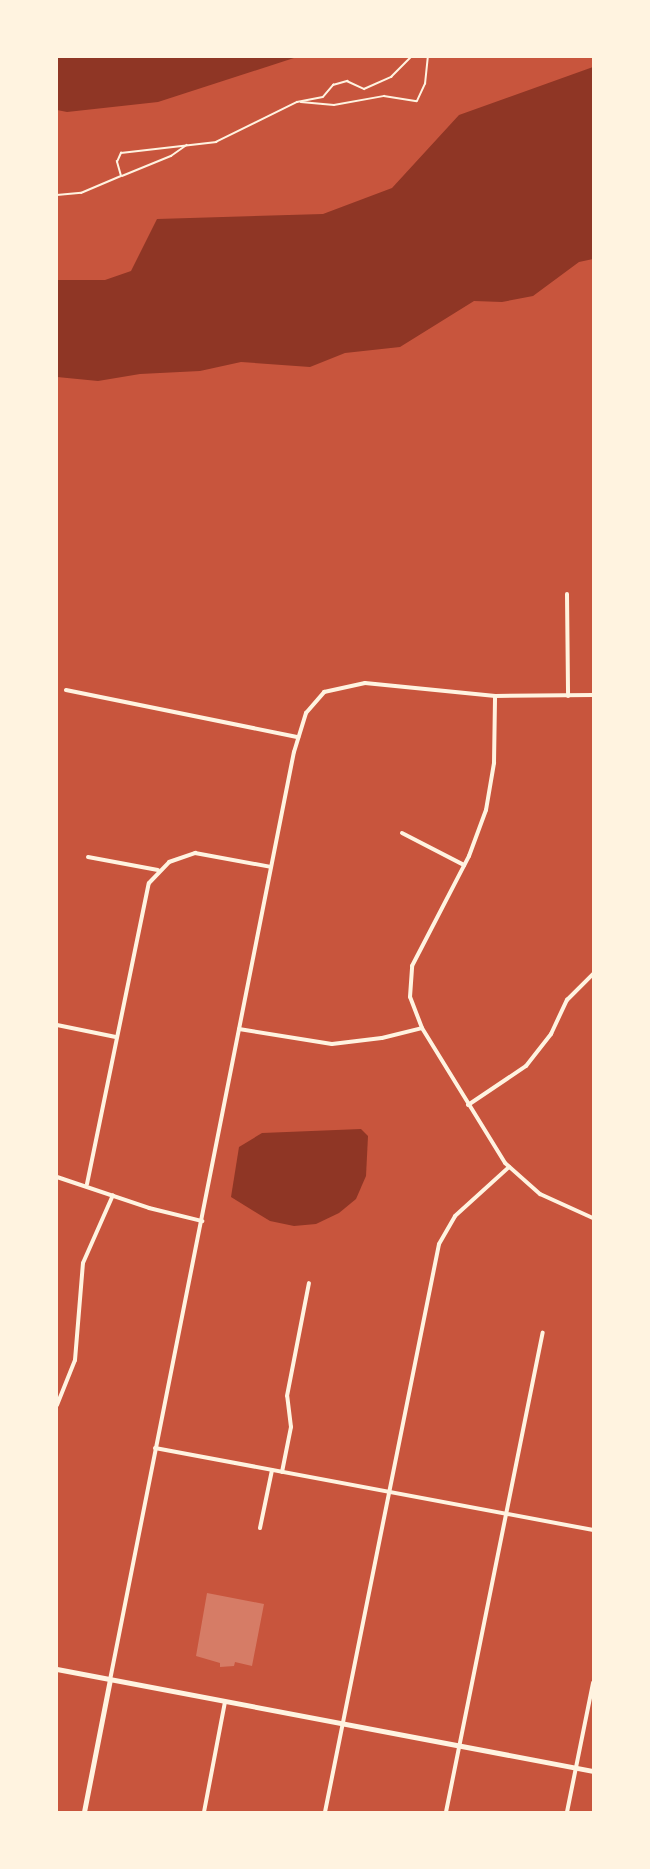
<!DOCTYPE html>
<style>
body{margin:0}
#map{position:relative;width:650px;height:1869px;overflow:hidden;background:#c8553d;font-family:"PT Serif",serif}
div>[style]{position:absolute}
.water>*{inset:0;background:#8f3625}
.building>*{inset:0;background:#d67c66}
.path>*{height:1.5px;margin:-0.75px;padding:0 0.75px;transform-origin:0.75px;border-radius:0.75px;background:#fff3e0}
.minor>*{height:4px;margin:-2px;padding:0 2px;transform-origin:2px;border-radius:2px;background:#fff3e0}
.tertiary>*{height:4.5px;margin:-2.25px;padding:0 2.25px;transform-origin:2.25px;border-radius:2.25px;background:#fff3e0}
span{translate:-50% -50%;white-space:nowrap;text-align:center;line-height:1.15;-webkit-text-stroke:6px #fff3e0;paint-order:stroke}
.frame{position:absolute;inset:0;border:58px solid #fff3e0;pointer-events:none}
</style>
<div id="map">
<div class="water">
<div style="clip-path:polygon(57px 57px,297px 57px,158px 102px,67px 112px,57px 110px)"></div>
<div style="clip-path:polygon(593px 67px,593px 259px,579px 262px,533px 296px,502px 302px,474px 301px,400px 347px,345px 353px,310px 367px,241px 362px,200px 371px,140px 374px,98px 381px,57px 377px,57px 280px,105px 280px,131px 271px,157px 219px,323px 214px,392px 188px,459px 115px)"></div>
<div style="clip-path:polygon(361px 1129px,368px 1136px,366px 1176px,356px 1199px,339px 1213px,316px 1224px,294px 1226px,270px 1221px,231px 1197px,239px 1147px,262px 1133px)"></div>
</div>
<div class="building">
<div style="clip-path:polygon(207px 1593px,264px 1604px,252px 1666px,235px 1662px,234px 1666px,220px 1667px,220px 1663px,196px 1656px)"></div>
</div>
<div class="path">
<div style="left:301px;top:102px;width:33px;rotate:5deg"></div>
<div style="left:334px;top:105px;width:51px;rotate:-10.2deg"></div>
<div style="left:384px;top:96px;width:33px;rotate:9deg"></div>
<div style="left:417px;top:101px;width:19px;rotate:-65deg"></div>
<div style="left:425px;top:84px;width:27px;rotate:-84deg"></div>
<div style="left:122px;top:176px;width:53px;rotate:-22.2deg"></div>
<div style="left:171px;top:156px;width:19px;rotate:-35deg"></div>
<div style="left:57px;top:195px;width:24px;rotate:-5deg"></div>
<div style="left:81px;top:193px;width:43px;rotate:-23deg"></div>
<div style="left:121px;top:176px;width:15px;rotate:-106deg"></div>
<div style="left:117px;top:162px;width:10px;rotate:-66deg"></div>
<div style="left:121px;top:153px;width:96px;rotate:-6.6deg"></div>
<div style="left:216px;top:142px;width:90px;rotate:-26.3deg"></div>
<div style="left:297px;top:102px;width:26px;rotate:-11deg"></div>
<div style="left:323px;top:97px;width:16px;rotate:-50deg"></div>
<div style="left:333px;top:85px;width:15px;rotate:-16deg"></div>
<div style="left:347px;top:81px;width:19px;rotate:25deg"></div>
<div style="left:364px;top:89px;width:30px;rotate:-24deg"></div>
<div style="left:391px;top:77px;width:28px;rotate:-45deg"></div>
</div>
<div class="minor">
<div style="left:567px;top:594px;width:102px;rotate:89.4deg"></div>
<div style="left:66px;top:690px;width:237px;rotate:11.5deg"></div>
<div style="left:402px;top:833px;width:70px;rotate:27.3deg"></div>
<div style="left:88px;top:857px;width:71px;rotate:10.5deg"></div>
<div style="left:57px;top:1025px;width:60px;rotate:11.5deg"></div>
<div style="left:422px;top:1028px;width:33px;rotate:-111deg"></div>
<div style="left:410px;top:997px;width:31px;rotate:-86deg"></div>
<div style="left:412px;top:966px;width:124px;rotate:-62.6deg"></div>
<div style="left:469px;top:856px;width:49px;rotate:-69.7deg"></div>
<div style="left:486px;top:810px;width:48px;rotate:-80.3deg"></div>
<div style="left:494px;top:763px;width:67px;rotate:-89.1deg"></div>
<div style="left:239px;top:1029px;width:94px;rotate:9.2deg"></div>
<div style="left:332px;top:1044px;width:50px;rotate:-6.8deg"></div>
<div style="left:382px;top:1038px;width:41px;rotate:-14deg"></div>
<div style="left:422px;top:1028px;width:158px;rotate:58.4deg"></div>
<div style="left:505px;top:1163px;width:47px;rotate:41.5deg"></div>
<div style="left:540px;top:1194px;width:58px;rotate:24.4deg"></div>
<div style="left:468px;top:1105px;width:70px;rotate:-33.9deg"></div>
<div style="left:526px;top:1066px;width:41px;rotate:-52deg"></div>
<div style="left:551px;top:1034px;width:38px;rotate:-65deg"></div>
<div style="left:567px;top:1000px;width:37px;rotate:-45deg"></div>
<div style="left:57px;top:1177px;width:97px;rotate:18.6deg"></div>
<div style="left:149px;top:1208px;width:55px;rotate:13.8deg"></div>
<div style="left:87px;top:1184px;width:307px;rotate:-78.4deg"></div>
<div style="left:149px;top:883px;width:29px;rotate:-46deg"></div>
<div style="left:169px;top:862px;width:28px;rotate:-19deg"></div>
<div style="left:195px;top:853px;width:77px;rotate:10.4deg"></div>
<div style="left:57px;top:1405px;width:48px;rotate:-68.2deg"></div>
<div style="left:75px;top:1360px;width:97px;rotate:-85.3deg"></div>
<div style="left:83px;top:1263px;width:74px;rotate:-66.2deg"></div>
<div style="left:155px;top:1448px;width:446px;rotate:10.6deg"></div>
<div style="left:282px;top:1472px;width:46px;rotate:-78.7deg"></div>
<div style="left:291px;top:1427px;width:31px;rotate:-97deg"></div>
<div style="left:287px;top:1396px;width:115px;rotate:-79deg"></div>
<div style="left:260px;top:1528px;width:59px;rotate:-78.3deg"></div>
<div style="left:110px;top:1680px;width:946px;rotate:-78.79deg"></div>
<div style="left:294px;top:752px;width:41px;rotate:-72.9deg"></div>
<div style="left:306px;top:713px;width:28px;rotate:-49deg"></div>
<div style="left:324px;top:692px;width:42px;rotate:-12.4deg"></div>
<div style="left:365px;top:683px;width:131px;rotate:5.7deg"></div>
<div style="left:495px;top:696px;width:98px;rotate:-0.6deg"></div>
<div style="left:204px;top:1812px;width:112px;rotate:-79.2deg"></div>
<div style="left:325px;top:1812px;width:579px;rotate:-78.65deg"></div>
<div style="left:439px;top:1244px;width:32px;rotate:-60deg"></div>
<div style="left:455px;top:1216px;width:73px;rotate:-42.2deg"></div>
<div style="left:446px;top:1812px;width:489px;rotate:-78.6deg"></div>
<div style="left:567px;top:1812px;width:132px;rotate:-78.6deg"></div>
</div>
<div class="tertiary">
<div style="left:57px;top:1669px;width:546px;rotate:10.77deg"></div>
<div style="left:84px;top:1812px;width:135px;rotate:-78.9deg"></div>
</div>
<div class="frame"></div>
</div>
